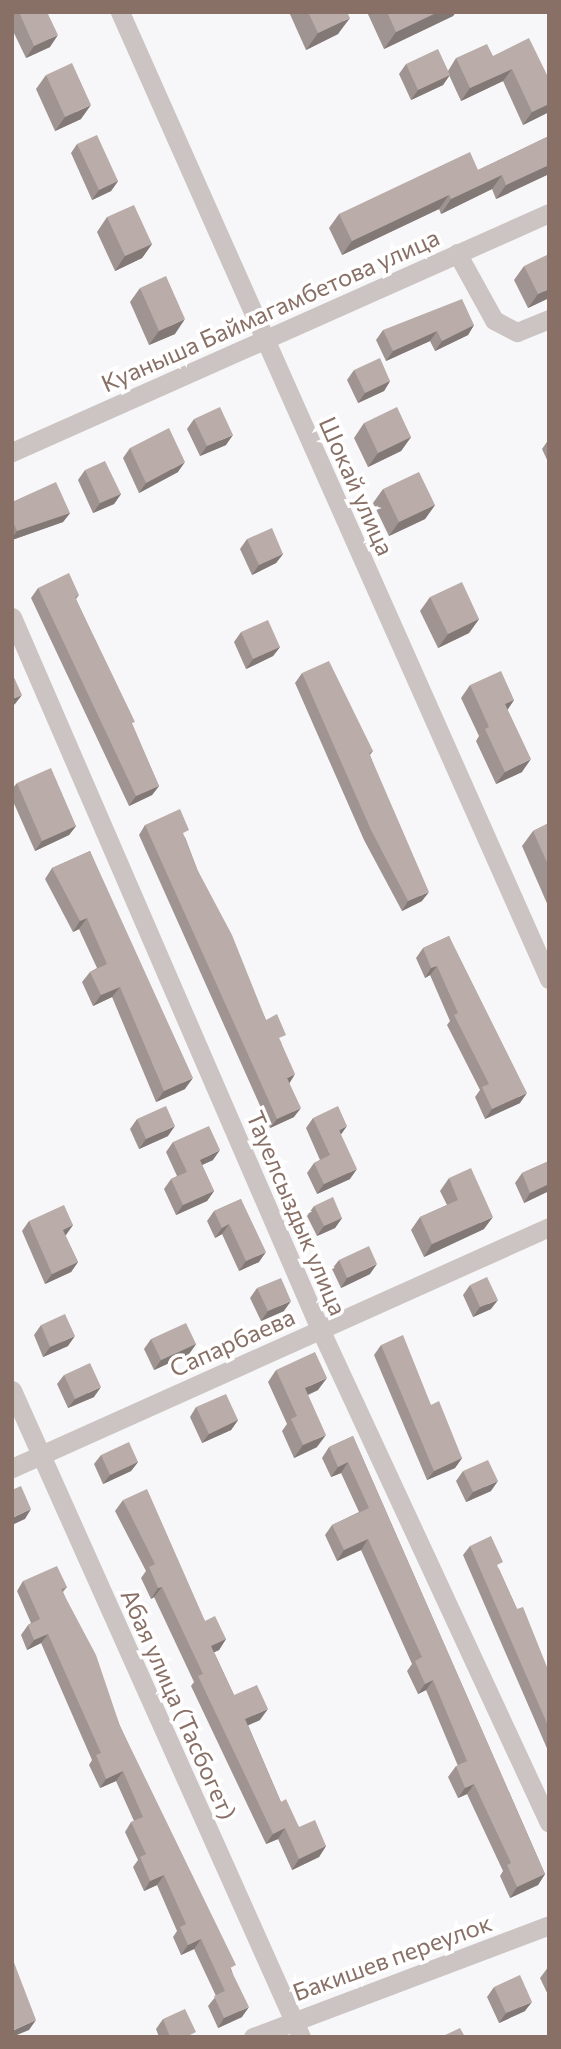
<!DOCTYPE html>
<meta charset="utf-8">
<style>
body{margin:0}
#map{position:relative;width:561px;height:2049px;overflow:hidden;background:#f7f7f9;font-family:Commissioner,sans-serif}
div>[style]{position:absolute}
.minor>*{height:19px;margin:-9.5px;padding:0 9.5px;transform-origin:9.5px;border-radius:9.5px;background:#cbc4c2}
.wall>*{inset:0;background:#9f9491}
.shaded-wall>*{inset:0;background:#827876}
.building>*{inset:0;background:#b9aca9}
span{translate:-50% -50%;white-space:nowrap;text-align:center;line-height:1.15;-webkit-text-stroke:7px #fff;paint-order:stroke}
.street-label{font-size:24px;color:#897067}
.frame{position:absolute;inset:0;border:14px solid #897067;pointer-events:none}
</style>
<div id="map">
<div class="minor">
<div style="left:120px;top:12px;width:1058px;rotate:66.08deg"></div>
<div style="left:457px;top:253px;width:77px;rotate:61.1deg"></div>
<div style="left:494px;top:320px;width:26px;rotate:28deg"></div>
<div style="left:517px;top:332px;width:35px;rotate:-22deg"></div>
<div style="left:12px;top:452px;width:588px;rotate:-23.99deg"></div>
<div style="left:12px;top:617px;width:776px;rotate:66.61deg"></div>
<div style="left:320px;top:1329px;width:544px;rotate:65.13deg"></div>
<div style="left:12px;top:1390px;width:709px;rotate:65.93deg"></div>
<div style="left:12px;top:1468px;width:589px;rotate:-24.17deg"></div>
<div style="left:253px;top:2037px;width:316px;rotate:-20.7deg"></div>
</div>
<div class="wall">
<div style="clip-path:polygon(12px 12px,47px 12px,50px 47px,26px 58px,12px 29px)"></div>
<div style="clip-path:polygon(289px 12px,347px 12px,338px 34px,306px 50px)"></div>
<div style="clip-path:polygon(367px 12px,456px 12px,453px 16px,384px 49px)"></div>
<div style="clip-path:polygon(493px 56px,549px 79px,549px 112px,523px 125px,503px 81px,461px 101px,449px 75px,443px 85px,411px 100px,399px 74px,406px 64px,448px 71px,456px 58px)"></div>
<div style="clip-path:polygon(46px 75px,81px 119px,55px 131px,36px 89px)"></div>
<div style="clip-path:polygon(549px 136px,549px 174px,496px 199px,492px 189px,441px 214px,439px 209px,342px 255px,329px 228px,339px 214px,478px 170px)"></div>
<div style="clip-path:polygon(77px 144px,118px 181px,111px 191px,92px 200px,71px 153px)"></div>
<div style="clip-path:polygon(107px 217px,152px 244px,142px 258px,115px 271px,97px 232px)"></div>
<div style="clip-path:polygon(524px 266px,549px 298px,528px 308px,514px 280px)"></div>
<div style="clip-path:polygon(140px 288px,175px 334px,149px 345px,130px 302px)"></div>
<div style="clip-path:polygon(474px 325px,468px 335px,435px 351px,430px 341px,386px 361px,376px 340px,383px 330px)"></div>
<div style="clip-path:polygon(354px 370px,390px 381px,384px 391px,358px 403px,347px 380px)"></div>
<div style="clip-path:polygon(194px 419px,226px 445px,200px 456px,187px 429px)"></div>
<div style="clip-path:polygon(364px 423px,411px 437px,401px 451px,368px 467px,354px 438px)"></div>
<div style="clip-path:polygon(549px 439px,549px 464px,542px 449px)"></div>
<div style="clip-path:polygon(130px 448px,178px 472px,139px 493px,123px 458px)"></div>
<div style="clip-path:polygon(85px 470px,121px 494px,114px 504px,93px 513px,78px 480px)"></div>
<div style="clip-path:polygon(383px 489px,435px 505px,425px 519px,389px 536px,373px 503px)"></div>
<div style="clip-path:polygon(12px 502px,70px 513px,63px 522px,12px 540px)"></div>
<div style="clip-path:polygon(247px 539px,283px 554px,276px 563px,252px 575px,240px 549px)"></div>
<div style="clip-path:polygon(38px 588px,79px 595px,76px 599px,159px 786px,152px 795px,129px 806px,31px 598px)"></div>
<div style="clip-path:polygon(430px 597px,479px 619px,469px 633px,438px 648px,420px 611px)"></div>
<div style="clip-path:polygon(241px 632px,280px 647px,273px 656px,246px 669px,234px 642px)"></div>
<div style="clip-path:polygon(302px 673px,373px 751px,370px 755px,422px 901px,402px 911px,364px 840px,295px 683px)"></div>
<div style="clip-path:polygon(470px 685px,514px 700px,507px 710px,522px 772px,496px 784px,476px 741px,479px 736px,461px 698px)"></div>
<div style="clip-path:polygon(17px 783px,76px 826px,69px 835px,35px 851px,12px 799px,12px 789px)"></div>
<div style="clip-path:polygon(549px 823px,549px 908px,522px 846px,533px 831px)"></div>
<div style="clip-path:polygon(145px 825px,185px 837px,197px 869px,266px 1020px,281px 1042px,289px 1083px,294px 1117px,270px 1128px,139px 835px)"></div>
<div style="clip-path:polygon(90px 851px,185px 1089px,156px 1102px,112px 997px,93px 1006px,82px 982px,90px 972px,97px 968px,79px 929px,73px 932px,45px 879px,52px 868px)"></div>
<div style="clip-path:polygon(449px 936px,520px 1103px,485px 1119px,475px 1097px,480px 1090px,447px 1025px,450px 1021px,430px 975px,425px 978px,416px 958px,423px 948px)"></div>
<div style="clip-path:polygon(313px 1118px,341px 1135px,350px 1179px,317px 1194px,307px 1173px,314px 1163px,320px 1160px,306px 1128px)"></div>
<div style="clip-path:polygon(137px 1119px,168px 1136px,139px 1149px,130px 1129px)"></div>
<div style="clip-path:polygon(173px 1142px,213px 1160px,202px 1165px,214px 1191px,207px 1201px,176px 1215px,164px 1189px,171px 1179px,177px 1176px,166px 1152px)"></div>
<div style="clip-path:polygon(549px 1161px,549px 1191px,524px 1203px,515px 1183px,522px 1173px)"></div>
<div style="clip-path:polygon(449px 1178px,484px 1229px,424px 1257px,411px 1230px,420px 1217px,447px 1205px,440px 1191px)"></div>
<div style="clip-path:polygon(241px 1199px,259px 1262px,239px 1271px,222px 1234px,215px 1238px,207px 1221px,214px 1211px)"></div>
<div style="clip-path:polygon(314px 1206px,342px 1218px,335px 1228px,317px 1236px,307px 1216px)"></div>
<div style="clip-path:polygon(29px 1221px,73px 1225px,65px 1235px,78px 1262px,71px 1272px,45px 1284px,22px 1231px)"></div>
<div style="clip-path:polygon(339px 1260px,370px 1274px,341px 1288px,332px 1269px)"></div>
<div style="clip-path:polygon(470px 1285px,491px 1309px,473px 1317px,463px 1295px)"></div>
<div style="clip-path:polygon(257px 1288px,284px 1311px,261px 1321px,250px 1298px)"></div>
<div style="clip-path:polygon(41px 1325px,68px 1346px,43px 1357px,34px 1335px)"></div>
<div style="clip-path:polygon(151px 1339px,196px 1344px,189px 1354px,154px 1370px,144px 1349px)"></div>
<div style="clip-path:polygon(381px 1345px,431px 1405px,462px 1458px,455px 1468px,427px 1480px,374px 1355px)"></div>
<div style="clip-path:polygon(276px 1370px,318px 1390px,308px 1395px,317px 1447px,294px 1458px,282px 1431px,287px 1424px,268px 1382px)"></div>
<div style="clip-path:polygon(64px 1375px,94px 1397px,68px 1408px,57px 1384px)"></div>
<div style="clip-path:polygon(196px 1407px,238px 1420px,231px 1430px,202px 1443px,190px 1417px)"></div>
<div style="clip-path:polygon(353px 1436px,545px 1874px,538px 1885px,510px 1898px,500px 1876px,503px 1871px,467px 1794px,458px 1798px,448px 1777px,456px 1766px,458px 1766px,426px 1690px,418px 1694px,407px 1671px,412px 1664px,361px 1550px,337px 1561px,325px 1535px,332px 1525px,359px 1512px,341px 1473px,331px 1477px,322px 1458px,329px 1447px)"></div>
<div style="clip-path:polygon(101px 1455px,138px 1462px,131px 1471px,103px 1484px,94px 1464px)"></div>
<div style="clip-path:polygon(463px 1471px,491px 1491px,466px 1502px,456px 1481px)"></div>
<div style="clip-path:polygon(123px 1500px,205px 1621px,226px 1639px,219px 1650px,214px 1652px,234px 1695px,260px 1720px,248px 1725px,281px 1802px,299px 1827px,326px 1846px,319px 1857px,292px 1870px,278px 1839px,266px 1844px,191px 1686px,194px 1682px,154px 1597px,151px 1599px,141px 1578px,146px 1571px,115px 1511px)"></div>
<div style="clip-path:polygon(470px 1546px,499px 1569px,517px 1609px,549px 1672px,549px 1753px,463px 1555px)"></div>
<div style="clip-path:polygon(23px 1581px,67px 1587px,63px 1592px,120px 1726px,232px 1971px,242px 2017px,218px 2028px,208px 2006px,216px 1996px,194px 1949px,181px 1955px,173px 1937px,177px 1931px,157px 1885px,144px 1891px,133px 1867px,138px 1860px,125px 1832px,131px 1822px,134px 1821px,116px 1781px,100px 1788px,89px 1765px,92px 1760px,41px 1643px,27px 1650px,21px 1635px,28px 1625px,31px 1623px,17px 1591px)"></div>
<div style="clip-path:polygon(549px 1966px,549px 1997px,540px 1978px)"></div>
<div style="clip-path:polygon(494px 1987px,525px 2011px,499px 2023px,487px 1997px)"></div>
<div style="clip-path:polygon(163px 2019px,192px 2037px,159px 2037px,156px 2029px)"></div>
</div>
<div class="shaded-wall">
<div style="clip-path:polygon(438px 12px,456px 12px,453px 16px,384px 49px,396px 32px)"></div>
<div style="clip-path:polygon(350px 18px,338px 34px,306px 50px,318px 33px)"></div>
<div style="clip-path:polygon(58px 35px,50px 47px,26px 58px,34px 46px)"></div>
<div style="clip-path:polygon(512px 69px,503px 81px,461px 101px,470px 88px)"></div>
<div style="clip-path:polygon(450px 75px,443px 85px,411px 100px,418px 90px)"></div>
<div style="clip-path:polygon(549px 104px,549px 112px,523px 125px,532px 112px)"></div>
<div style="clip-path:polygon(91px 105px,81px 119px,55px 131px,65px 117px)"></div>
<div style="clip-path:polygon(549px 165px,549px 174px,496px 199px,506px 185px)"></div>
<div style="clip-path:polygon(502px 175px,492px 189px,441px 214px,451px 199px)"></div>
<div style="clip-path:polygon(118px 181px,111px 191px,92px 200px,99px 190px)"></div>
<div style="clip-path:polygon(449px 195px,439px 209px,342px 255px,352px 241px)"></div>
<div style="clip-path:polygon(152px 244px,142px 258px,115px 271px,125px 256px)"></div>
<div style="clip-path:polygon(549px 289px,549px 298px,528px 308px,538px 294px)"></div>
<div style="clip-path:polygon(185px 319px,175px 334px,149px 345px,159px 331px)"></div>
<div style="clip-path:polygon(474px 325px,468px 335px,435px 351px,442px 341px)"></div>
<div style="clip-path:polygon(437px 331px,430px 341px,386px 361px,393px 351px)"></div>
<div style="clip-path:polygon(390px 381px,384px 391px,358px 403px,365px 393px)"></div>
<div style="clip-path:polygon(233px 435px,226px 445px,200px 456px,207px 446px)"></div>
<div style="clip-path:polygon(411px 437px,401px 451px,368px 467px,378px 453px)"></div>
<div style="clip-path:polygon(185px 462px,178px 472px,139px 493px,146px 483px)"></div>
<div style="clip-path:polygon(121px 494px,114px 504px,93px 513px,100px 503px)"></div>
<div style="clip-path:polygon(435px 505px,425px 519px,389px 536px,399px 522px)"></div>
<div style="clip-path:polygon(70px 513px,63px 522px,12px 540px,12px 538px,17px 531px)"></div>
<div style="clip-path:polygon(283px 554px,276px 563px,252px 575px,259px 565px)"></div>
<div style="clip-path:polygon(479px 619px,469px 633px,438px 648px,448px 634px)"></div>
<div style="clip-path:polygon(280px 647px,273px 656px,246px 669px,253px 659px)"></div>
<div style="clip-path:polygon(22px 695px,15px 704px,12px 706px,12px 699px)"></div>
<div style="clip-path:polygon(514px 700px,506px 712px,505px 704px)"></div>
<div style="clip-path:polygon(531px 759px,522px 772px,496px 784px,505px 772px)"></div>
<div style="clip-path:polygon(159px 786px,152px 795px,129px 806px,136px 796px)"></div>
<div style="clip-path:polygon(76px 826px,69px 835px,35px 851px,42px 841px)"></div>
<div style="clip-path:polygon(429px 892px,422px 901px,402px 911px,408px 901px)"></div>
<div style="clip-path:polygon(87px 918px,79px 929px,73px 932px,80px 921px)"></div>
<div style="clip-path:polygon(437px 966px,430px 975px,425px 978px,431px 968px)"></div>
<div style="clip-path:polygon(120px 987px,112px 997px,93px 1006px,101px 995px)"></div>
<div style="clip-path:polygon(295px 1074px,289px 1084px,287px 1078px)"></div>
<div style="clip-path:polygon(193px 1078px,185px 1089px,156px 1102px,164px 1091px)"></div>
<div style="clip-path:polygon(527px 1093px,520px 1103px,485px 1119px,492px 1109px)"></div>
<div style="clip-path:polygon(301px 1108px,294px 1117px,270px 1128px,277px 1119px)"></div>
<div style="clip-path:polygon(175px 1126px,168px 1136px,139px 1149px,146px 1139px)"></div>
<div style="clip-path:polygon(347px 1126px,340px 1136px,339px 1130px)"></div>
<div style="clip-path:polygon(220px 1150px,213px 1160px,193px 1169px,200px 1160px)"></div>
<div style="clip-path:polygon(357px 1169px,350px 1179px,317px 1194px,324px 1184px)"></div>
<div style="clip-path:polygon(549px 1184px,549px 1191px,524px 1203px,530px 1193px)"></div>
<div style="clip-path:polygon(214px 1191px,207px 1201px,176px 1215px,183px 1205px)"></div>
<div style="clip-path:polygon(493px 1217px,484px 1229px,424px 1257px,432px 1244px)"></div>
<div style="clip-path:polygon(342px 1218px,335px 1228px,317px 1236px,324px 1226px)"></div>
<div style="clip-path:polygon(229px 1224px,222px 1234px,215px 1238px,222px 1228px)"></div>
<div style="clip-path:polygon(73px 1225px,66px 1235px,56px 1240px,63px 1230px)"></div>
<div style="clip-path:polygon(266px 1252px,259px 1262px,239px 1271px,246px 1261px)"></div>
<div style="clip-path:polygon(78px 1262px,71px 1272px,45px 1284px,52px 1274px)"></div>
<div style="clip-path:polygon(377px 1264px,370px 1274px,341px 1288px,347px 1278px)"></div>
<div style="clip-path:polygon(498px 1300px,491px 1309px,473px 1317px,480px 1307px)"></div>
<div style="clip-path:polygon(291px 1301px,284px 1311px,261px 1321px,268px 1311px)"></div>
<div style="clip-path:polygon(75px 1336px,68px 1346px,43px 1357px,50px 1347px)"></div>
<div style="clip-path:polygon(196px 1344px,189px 1354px,154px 1370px,161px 1360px)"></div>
<div style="clip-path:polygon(327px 1378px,318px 1390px,296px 1400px,305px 1388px)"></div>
<div style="clip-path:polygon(101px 1387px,94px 1397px,68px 1408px,75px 1399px)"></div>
<div style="clip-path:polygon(238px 1420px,231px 1430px,202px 1443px,209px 1434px)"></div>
<div style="clip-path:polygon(326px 1435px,317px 1447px,294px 1458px,303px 1445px)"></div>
<div style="clip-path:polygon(462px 1458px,455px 1468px,427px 1480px,434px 1471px)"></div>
<div style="clip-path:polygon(138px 1462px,131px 1471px,103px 1484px,110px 1475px)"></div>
<div style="clip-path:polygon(348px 1462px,341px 1473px,331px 1477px,338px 1467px)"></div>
<div style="clip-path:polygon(498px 1481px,491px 1491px,466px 1502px,473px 1492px)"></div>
<div style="clip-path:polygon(31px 1509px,25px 1519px,12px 1525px,12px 1518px)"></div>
<div style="clip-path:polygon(368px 1539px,361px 1550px,337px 1561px,344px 1550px)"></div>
<div style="clip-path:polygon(162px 1587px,154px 1597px,151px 1599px,158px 1588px)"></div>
<div style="clip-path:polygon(48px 1634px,41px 1643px,27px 1650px,34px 1640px)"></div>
<div style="clip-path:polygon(226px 1639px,219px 1650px,204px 1657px,211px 1646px)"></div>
<div style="clip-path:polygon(433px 1680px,426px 1690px,418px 1694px,425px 1684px)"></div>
<div style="clip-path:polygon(268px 1709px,260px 1720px,238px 1730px,245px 1719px)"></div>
<div style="clip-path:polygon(123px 1771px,116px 1781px,100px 1788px,106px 1779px)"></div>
<div style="clip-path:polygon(474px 1784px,467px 1794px,458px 1798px,465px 1788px)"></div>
<div style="clip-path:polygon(285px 1828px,278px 1839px,266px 1844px,273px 1834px)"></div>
<div style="clip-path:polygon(326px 1846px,319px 1857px,292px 1870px,299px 1859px)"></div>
<div style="clip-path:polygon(545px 1874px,538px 1885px,510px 1898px,517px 1887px)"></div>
<div style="clip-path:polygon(164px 1875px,157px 1885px,144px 1891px,150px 1881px)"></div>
<div style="clip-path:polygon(201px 1939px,194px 1949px,181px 1955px,188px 1945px)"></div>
<div style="clip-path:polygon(532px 2002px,525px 2011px,499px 2023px,506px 2013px)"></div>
<div style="clip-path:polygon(249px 2007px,242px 2017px,218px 2028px,224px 2018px)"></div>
<div style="clip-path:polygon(36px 2020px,29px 2030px,12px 2037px,12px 2031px)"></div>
</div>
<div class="building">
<div style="clip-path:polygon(19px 12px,47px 12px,58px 35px,34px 46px)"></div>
<div style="clip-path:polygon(308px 12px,347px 12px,350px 18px,318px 33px)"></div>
<div style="clip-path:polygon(387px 12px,438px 12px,396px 32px)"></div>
<div style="clip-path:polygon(529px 38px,549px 79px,549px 104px,532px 112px,512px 69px,470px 88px,456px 58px,487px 44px,493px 56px)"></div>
<div style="clip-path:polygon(438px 49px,450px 75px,418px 90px,406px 64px)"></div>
<div style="clip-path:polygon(72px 63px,91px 105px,65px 117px,46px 75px)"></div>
<div style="clip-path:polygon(97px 135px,118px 181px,99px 190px,77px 144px)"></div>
<div style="clip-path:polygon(549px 136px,549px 165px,506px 185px,502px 175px,451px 199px,449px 195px,352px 241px,339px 214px,470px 152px,478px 170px)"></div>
<div style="clip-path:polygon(134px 205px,152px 244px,125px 256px,107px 217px)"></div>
<div style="clip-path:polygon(549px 254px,549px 289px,538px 294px,524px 266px)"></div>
<div style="clip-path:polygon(166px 276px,185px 319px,159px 331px,140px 288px)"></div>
<div style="clip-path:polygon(462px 299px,474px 325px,442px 341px,437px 331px,393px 351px,383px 330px)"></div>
<div style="clip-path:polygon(380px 358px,390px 381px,365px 393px,354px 370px)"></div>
<div style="clip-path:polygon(220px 407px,233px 435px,207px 446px,194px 419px)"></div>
<div style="clip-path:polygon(397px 407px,411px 437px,378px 453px,364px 423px)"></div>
<div style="clip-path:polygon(169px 428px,185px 462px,146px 483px,130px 448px)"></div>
<div style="clip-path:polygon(105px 461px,121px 494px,100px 503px,85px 470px)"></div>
<div style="clip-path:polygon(419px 472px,435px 505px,399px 522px,383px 489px)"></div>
<div style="clip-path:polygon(56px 482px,70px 513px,17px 531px,12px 520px,12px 502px)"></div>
<div style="clip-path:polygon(272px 528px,283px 554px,259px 565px,247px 539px)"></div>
<div style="clip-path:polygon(69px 573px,79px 595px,75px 597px,135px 722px,132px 723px,159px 786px,136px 796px,38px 588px)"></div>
<div style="clip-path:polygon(462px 582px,479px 619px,448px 634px,430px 597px)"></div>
<div style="clip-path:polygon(268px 620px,280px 647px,253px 659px,241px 632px)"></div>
<div style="clip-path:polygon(329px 661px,373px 751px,369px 753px,429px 892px,408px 901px,371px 830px,302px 673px)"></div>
<div style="clip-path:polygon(501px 671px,514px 700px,505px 704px,531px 759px,505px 772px,485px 729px,489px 727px,470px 685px)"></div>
<div style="clip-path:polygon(12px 673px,22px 695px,12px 699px)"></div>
<div style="clip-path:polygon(51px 768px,76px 826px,42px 841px,17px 783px)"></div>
<div style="clip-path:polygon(180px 809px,189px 830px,183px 833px,197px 869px,232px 935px,266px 1020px,277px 1014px,286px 1035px,279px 1038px,295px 1074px,287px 1078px,301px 1108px,277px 1119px,145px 825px)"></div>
<div style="clip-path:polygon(549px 823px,549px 867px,533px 831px)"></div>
<div style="clip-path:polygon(90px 851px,193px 1078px,164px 1091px,120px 987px,101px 995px,90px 972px,107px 964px,87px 918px,80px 921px,52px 868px)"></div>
<div style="clip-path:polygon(449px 936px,527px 1093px,492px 1109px,482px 1087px,489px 1084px,454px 1015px,458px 1013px,437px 966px,431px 968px,423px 948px)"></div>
<div style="clip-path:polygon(166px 1106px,175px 1126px,146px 1139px,137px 1119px)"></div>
<div style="clip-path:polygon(338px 1106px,347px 1126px,339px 1130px,357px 1169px,324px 1184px,314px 1163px,330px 1155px,313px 1118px)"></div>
<div style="clip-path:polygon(209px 1126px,220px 1150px,200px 1160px,214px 1191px,183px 1205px,171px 1179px,187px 1172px,173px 1142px)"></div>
<div style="clip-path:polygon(549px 1161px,549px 1184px,530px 1193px,522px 1173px)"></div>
<div style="clip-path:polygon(471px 1168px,493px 1217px,432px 1244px,420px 1217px,458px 1200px,449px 1178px)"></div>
<div style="clip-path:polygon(333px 1197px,342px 1218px,324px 1226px,314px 1206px)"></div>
<div style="clip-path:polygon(241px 1199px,266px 1252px,246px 1261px,229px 1224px,222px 1228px,214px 1211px)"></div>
<div style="clip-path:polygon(64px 1205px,73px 1225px,63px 1230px,78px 1262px,52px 1274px,29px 1221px)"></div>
<div style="clip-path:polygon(369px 1246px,377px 1264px,347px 1278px,339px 1260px)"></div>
<div style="clip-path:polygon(487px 1277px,498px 1300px,480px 1307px,470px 1285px)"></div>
<div style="clip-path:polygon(281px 1278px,291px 1301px,268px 1311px,257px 1288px)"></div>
<div style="clip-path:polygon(65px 1314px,75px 1336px,50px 1347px,41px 1325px)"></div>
<div style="clip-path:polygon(186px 1323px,196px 1344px,161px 1360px,151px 1339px)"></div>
<div style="clip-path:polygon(403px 1335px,431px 1405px,439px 1401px,462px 1458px,434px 1471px,381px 1345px)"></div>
<div style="clip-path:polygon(315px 1352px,327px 1378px,305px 1388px,326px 1435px,303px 1445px,291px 1419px,297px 1416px,276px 1370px)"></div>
<div style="clip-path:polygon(90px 1363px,101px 1387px,75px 1399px,64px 1375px)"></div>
<div style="clip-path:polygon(226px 1394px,238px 1420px,209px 1434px,196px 1407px)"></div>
<div style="clip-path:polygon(353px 1436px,545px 1874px,517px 1887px,507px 1865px,511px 1863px,474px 1784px,465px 1788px,456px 1766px,467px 1761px,433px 1680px,425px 1684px,415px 1661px,422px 1657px,368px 1539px,344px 1550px,332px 1525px,369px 1508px,348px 1462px,338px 1467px,329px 1447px)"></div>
<div style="clip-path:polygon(129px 1442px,138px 1462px,110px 1475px,101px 1455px)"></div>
<div style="clip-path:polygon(488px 1460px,498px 1481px,473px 1492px,463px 1471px)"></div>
<div style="clip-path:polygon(21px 1486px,31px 1509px,12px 1518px,12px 1490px)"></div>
<div style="clip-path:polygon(147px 1489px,205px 1621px,215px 1616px,226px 1639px,211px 1646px,234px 1695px,257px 1685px,268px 1709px,245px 1719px,281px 1802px,286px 1799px,299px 1827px,315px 1820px,326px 1846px,299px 1859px,285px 1828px,273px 1834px,198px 1676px,203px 1674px,162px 1587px,158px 1588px,149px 1567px,155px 1564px,123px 1500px)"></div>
<div style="clip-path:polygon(491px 1536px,503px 1562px,497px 1565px,517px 1609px,523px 1607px,549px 1672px,549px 1728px,470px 1546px)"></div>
<div style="clip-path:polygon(57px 1566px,67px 1587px,61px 1589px,96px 1655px,120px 1726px,236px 1965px,230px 1968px,249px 2007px,224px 2018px,214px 1996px,225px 1991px,201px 1939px,188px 1945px,180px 1927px,186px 1924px,164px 1875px,150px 1881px,140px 1857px,146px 1854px,131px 1822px,143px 1817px,123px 1771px,106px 1779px,96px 1755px,101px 1753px,48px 1634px,34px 1640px,28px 1625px,40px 1619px,23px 1581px)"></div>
<div style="clip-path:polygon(13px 1960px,36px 2020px,12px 2031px,12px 1961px)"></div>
<div style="clip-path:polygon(520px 1975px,532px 2002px,506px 2013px,494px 1987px)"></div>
<div style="clip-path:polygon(185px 2009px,196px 2032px,186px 2037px,170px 2037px,163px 2019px)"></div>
<div style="clip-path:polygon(460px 2028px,465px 2037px,441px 2037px)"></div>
</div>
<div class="street-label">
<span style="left:270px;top:310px;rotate:-24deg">Куаныша Баймагамбетова улица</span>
<span style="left:357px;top:486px;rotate:66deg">Шокай улица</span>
<span style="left:297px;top:1213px;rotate:67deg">Тауелсыздык улица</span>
<span style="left:232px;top:1342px;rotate:-24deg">Сапарбаева</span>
<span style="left:179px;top:1704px;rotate:66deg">Абая улица (Тасбогет)</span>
<span style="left:392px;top:1957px;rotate:-20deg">Бакишев переулок</span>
</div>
<div class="frame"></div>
</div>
